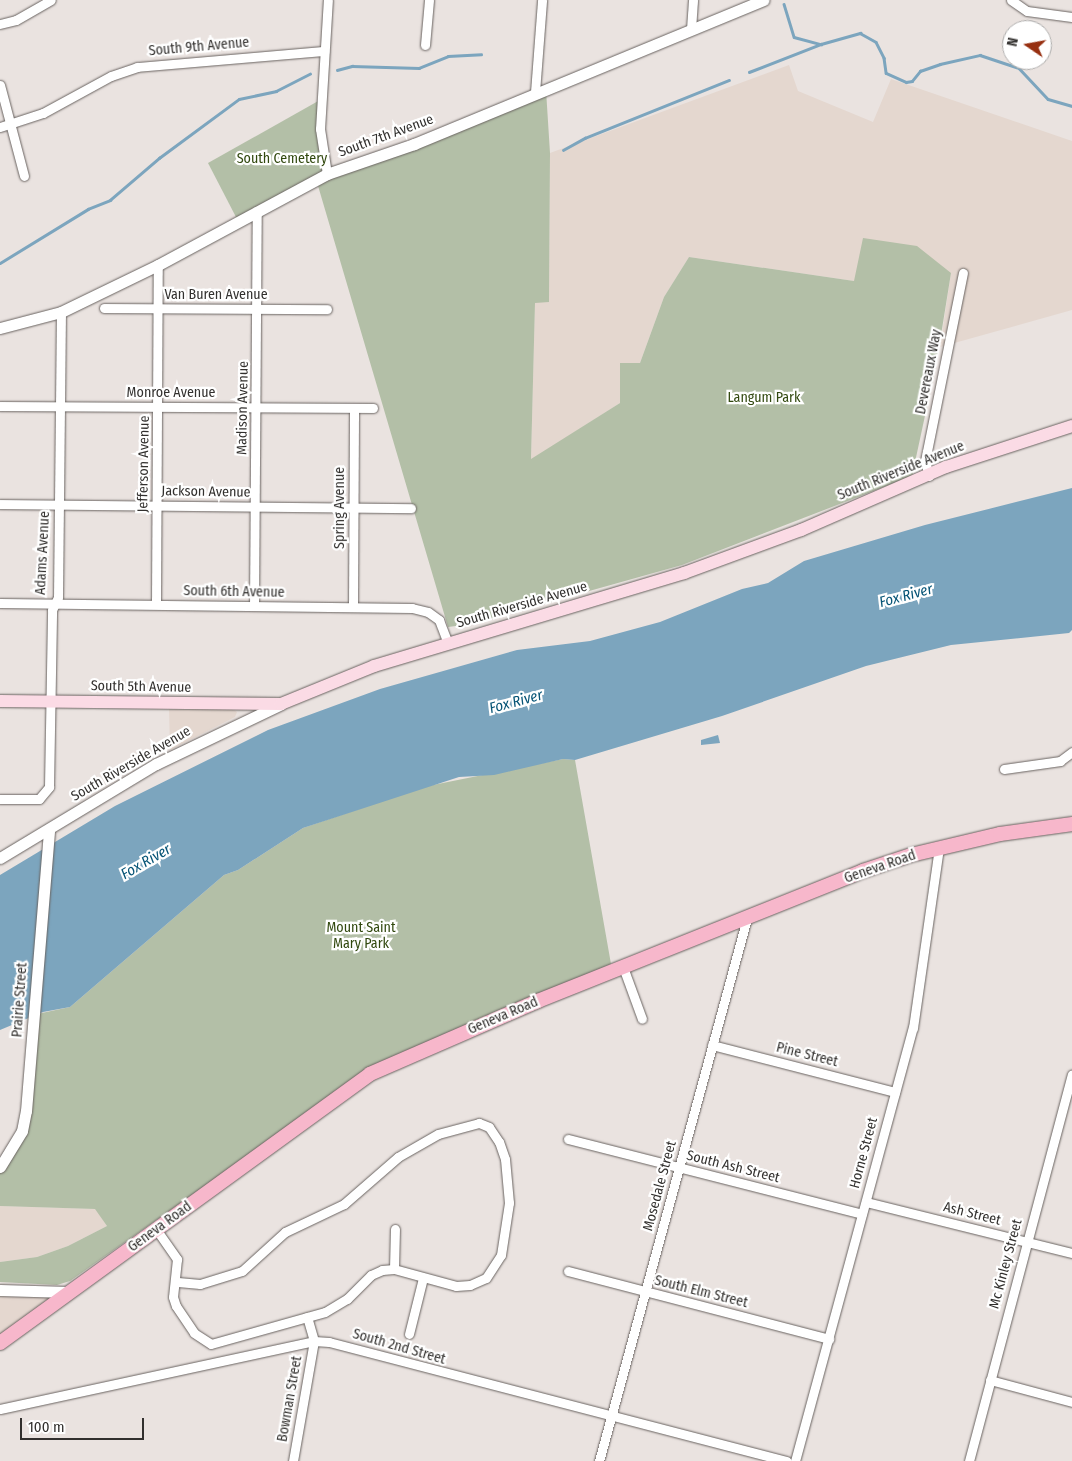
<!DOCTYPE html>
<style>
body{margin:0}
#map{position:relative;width:1072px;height:1461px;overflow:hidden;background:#eae3e0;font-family:"Fira Sans Condensed",sans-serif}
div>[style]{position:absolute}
.built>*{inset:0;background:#e4d7cf}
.green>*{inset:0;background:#b3bfa7}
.water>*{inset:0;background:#7ca5be}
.stream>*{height:2.5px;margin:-1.25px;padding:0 1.25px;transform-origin:1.25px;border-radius:1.25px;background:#7ca5be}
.roads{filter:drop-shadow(0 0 1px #696360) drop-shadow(0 0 1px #696360)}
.minor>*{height:9px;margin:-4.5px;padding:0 4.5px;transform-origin:4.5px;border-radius:4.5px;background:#fff}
.tertiary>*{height:11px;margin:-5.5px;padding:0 5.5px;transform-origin:5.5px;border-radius:5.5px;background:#fff}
.secondary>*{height:12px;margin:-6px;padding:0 6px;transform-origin:6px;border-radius:6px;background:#fbdbe5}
.primary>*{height:14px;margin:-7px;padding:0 7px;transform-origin:7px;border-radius:7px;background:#f7b7cb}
span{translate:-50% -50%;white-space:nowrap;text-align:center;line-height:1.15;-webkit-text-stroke:4.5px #fff;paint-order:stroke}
.street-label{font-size:14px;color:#32302e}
.park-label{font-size:14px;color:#31480e}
.water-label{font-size:15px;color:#065476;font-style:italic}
.north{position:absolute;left:1002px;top:20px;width:50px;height:50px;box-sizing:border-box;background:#fff;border:1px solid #adacab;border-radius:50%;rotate:282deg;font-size:14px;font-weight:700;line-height:20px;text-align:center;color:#32302e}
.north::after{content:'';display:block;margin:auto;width:18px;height:22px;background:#973011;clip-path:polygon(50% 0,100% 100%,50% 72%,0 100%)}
.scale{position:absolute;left:20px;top:1418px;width:124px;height:22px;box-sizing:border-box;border:2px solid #32302e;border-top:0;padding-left:6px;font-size:15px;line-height:18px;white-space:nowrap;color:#32302e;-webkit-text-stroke:4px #fff;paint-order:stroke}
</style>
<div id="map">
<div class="built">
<div style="clip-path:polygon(789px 65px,798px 91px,873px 122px,891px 79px,1072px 141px,1072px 310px,940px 347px,951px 273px,854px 281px,689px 257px,664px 297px,640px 363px,620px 363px,620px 403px,531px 460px,535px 302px,549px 302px,550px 153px)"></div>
<div style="clip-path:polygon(169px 709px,232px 709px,237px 712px,235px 717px,170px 750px)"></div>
<div style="clip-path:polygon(0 1206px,96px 1209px,107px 1226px,68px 1246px,37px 1257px,0 1262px)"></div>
<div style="clip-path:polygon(0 1291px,63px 1294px,0 1340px)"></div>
</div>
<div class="green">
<div style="clip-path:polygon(546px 90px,550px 153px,549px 302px,535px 303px,531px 459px,620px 403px,620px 363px,640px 363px,664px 297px,689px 257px,854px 281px,863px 238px,917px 246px,951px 273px,937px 360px,912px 476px,682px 565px,471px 624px,448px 627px,316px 179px)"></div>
<div style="clip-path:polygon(320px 100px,324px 173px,237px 219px,208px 163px)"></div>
<div style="clip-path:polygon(563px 759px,575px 760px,611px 964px,377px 1064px,70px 1281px,57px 1285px,0 1282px,0 1262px,37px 1257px,68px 1246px,107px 1226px,95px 1209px,0 1206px,0 1173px,16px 1151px,37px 1014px,70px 1007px,224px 875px,238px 870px,303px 828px,423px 787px)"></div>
</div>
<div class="water">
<div style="clip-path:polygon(1072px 488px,1072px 630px,1069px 633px,951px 645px,866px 666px,722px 716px,575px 760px,563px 759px,494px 775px,459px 777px,303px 828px,238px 870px,224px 875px,70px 1007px,43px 1012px,0 1030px,0 875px,115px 806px,268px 730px,380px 689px,517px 650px,590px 641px,660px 622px,742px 589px,768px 583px,804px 561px,925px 525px)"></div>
<div style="clip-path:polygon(718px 735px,720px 743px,701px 745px,701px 740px)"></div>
</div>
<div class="stream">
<div style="left:784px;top:4px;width:34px;rotate:73deg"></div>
<div style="left:794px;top:37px;width:28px;rotate:15deg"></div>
<div style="left:337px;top:70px;width:16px;rotate:-15deg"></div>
<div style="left:352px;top:66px;width:67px;rotate:1.7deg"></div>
<div style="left:419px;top:68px;width:31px;rotate:-22deg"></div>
<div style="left:448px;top:56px;width:33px;rotate:-3deg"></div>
<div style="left:749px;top:72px;width:77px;rotate:-21.3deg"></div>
<div style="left:821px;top:44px;width:41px;rotate:-15.8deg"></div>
<div style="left:860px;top:33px;width:18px;rotate:29deg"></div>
<div style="left:876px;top:42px;width:18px;rotate:63deg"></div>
<div style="left:884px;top:58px;width:15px;rotate:82deg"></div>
<div style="left:886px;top:73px;width:22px;rotate:24deg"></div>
<div style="left:906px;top:82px;width:6px;rotate:-9deg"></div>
<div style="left:912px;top:81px;width:13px;rotate:-51deg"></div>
<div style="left:920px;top:71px;width:21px;rotate:-19deg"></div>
<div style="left:940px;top:64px;width:41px;rotate:-12.7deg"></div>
<div style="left:980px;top:55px;width:41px;rotate:18.4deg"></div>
<div style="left:1019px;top:68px;width:42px;rotate:46.9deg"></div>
<div style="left:1048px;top:99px;width:25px;rotate:16deg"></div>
<div style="left:563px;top:150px;width:25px;rotate:-29deg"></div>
<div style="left:585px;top:138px;width:155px;rotate:-21.9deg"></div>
<div style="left:0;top:263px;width:103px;rotate:-31.5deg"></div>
<div style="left:88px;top:209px;width:24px;rotate:-22deg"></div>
<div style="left:110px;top:200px;width:65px;rotate:-40.6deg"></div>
<div style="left:159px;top:158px;width:99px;rotate:-36.4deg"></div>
<div style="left:239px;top:99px;width:38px;rotate:-12deg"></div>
<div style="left:276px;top:91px;width:38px;rotate:-27deg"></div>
</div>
<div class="roads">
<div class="minor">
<div style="left:1011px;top:0;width:19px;rotate:35deg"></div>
<div style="left:1027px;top:11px;width:45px;rotate:7.6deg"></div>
<div style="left:0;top:24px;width:16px;rotate:-14deg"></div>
<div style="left:16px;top:20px;width:40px;rotate:-29.7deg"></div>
<div style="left:691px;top:29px;width:29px;rotate:-86deg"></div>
<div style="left:425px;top:45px;width:45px;rotate:-84.9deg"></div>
<div style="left:0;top:85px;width:94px;rotate:75.2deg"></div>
<div style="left:535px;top:92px;width:92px;rotate:-85.6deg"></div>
<div style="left:0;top:127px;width:45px;rotate:-18deg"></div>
<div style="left:43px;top:113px;width:77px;rotate:-28.6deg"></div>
<div style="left:111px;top:76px;width:28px;rotate:-19deg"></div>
<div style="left:137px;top:67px;width:188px;rotate:-4.9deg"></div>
<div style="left:327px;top:174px;width:46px;rotate:-98.8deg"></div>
<div style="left:320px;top:129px;width:129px;rotate:-86.5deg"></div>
<div style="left:104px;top:308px;width:223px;rotate:0.3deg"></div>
<div style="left:0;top:406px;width:373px;rotate:0.3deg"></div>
<div style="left:929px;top:476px;width:16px;rotate:-105deg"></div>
<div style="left:925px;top:461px;width:192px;rotate:-78.6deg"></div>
<div style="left:0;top:504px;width:411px;rotate:0.6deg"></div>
<div style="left:0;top:603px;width:412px;rotate:0.7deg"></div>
<div style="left:412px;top:608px;width:16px;rotate:14deg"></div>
<div style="left:428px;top:612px;width:14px;rotate:36deg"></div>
<div style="left:439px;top:620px;width:25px;rotate:69deg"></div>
<div style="left:156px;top:604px;width:339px;rotate:-89.7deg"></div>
<div style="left:254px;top:606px;width:395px;rotate:-89.6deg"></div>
<div style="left:353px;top:607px;width:199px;rotate:-89.7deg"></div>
<div style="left:1004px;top:769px;width:57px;rotate:-8.1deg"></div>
<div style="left:1060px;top:761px;width:15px;rotate:-37deg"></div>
<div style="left:0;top:799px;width:39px"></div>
<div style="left:39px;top:799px;width:16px;rotate:-50deg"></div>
<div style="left:49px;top:787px;width:177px;rotate:-89deg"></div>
<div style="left:52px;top:610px;width:14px;rotate:-65deg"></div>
<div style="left:58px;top:597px;width:285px;rotate:-89.4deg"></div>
<div style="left:623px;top:967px;width:55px;rotate:69.9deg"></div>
<div style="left:712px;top:1045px;width:189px;rotate:14.4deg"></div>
<div style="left:568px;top:1139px;width:303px;rotate:14.3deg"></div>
<div style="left:866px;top:1202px;width:212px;rotate:13.9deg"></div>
<div style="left:156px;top:1229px;width:37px;rotate:55deg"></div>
<div style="left:177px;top:1259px;width:38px;rotate:96deg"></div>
<div style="left:173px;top:1297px;width:9px;rotate:72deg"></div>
<div style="left:176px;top:1306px;width:32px;rotate:56deg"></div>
<div style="left:194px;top:1333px;width:20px;rotate:33deg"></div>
<div style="left:211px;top:1344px;width:118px;rotate:-15.7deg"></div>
<div style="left:325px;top:1312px;width:26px;rotate:-31deg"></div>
<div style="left:347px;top:1299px;width:34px;rotate:-45deg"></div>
<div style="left:371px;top:1275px;width:12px;rotate:-24deg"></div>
<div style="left:382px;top:1270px;width:12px;rotate:-5deg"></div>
<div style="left:394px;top:1269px;width:64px;rotate:15.3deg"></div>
<div style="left:456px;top:1286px;width:14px;rotate:-4deg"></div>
<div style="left:470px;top:1285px;width:17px;rotate:-24deg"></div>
<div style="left:486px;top:1278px;width:27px;rotate:-57deg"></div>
<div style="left:501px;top:1255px;width:53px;rotate:-81.3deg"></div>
<div style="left:509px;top:1203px;width:44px;rotate:-95.2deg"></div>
<div style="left:505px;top:1159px;width:18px;rotate:-109deg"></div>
<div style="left:499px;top:1142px;width:18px;rotate:-124deg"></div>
<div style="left:489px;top:1127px;width:11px;rotate:-158deg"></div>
<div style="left:479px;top:1123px;width:42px;rotate:165deg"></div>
<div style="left:438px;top:1134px;width:46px;rotate:150.1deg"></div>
<div style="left:398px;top:1157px;width:72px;rotate:139deg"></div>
<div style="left:344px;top:1204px;width:65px;rotate:154.6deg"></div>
<div style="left:285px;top:1232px;width:58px;rotate:137.8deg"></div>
<div style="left:242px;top:1271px;width:44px;rotate:162.8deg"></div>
<div style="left:200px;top:1284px;width:25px;rotate:-175deg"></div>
<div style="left:394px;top:1269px;width:40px;rotate:-88.6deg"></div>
<div style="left:568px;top:1271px;width:270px;rotate:14.6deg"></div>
<div style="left:409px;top:1334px;width:58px;rotate:-76deg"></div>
<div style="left:990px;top:1380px;width:85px;rotate:15deg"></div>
<div style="left:0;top:1409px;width:321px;rotate:-12.2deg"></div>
<div style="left:314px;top:1341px;width:15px;rotate:4deg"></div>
<div style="left:329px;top:1342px;width:473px;rotate:14.6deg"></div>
<div style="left:293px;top:1461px;width:122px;rotate:-80.1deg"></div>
<div style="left:314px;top:1341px;width:25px;rotate:-106deg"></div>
<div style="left:599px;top:1461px;width:563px;rotate:-74.75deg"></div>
<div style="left:795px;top:1461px;width:449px;rotate:-74.8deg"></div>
<div style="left:913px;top:1028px;width:182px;rotate:-81.8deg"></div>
<div style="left:969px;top:1461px;width:400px;rotate:-75.1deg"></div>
</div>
<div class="tertiary">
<div style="left:0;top:328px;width:63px;rotate:-14.7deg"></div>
<div style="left:61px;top:312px;width:108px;rotate:-25.9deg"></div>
<div style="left:158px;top:265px;width:192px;rotate:-28.3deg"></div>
<div style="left:327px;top:174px;width:92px;rotate:-19deg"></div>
<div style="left:414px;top:144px;width:378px;rotate:-22.4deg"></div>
<div style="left:0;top:858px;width:182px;rotate:-31.1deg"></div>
<div style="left:156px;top:764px;width:139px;rotate:-25.6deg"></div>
<div style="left:0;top:1167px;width:42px;rotate:-58.6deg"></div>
<div style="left:22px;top:1131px;width:20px;rotate:-79deg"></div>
<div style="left:26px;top:1111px;width:283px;rotate:-85.3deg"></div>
<div style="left:0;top:1290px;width:68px;rotate:1.7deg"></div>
</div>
<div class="secondary">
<div style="left:0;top:701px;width:281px;rotate:0.6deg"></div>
<div style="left:281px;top:704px;width:100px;rotate:-22.2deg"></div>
<div style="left:374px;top:666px;width:324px;rotate:-16.7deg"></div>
<div style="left:684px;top:573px;width:125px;rotate:-20.2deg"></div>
<div style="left:801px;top:530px;width:158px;rotate:-23.5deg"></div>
<div style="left:946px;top:467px;width:133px;rotate:-18deg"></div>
</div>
<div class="primary">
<div style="left:0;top:1343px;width:457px;rotate:-36deg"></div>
<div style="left:370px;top:1074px;width:183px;rotate:-23.5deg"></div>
<div style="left:538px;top:1001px;width:350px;rotate:-21.8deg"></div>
<div style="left:863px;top:871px;width:51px;rotate:-18.4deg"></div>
<div style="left:911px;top:855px;width:91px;rotate:-13.3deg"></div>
<div style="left:1000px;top:834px;width:73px;rotate:-7.9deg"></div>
</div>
</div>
<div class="street-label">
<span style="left:199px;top:47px;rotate:-5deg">South 9th Avenue</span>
<span style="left:386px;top:136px;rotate:-20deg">South 7th Avenue</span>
<span style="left:216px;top:295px">Van Buren Avenue</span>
<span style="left:929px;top:372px;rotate:-79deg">Devereaux Way</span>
<span style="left:171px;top:393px">Monroe Avenue</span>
<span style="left:243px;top:408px;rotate:-89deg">Madison Avenue</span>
<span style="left:144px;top:464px;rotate:-89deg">Jefferson Avenue</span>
<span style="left:901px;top:471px;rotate:-22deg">South Riverside Avenue</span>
<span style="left:206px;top:492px;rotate:1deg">Jackson Avenue</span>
<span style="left:340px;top:508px;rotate:-90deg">Spring Avenue</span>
<span style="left:43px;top:553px;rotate:-87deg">Adams Avenue</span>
<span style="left:234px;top:592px;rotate:1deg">South 6th Avenue</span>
<span style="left:522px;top:605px;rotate:-16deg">South Riverside Avenue</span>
<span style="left:141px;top:687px;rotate:1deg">South 5th Avenue</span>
<span style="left:131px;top:764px;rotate:-30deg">South Riverside Avenue</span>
<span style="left:880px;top:867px;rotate:-19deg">Geneva Road</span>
<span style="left:20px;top:1000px;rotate:-86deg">Prairie Street</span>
<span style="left:503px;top:1016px;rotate:-23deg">Geneva Road</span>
<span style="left:807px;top:1055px;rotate:14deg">Pine Street</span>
<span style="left:864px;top:1153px;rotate:-75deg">Horne Street</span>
<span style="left:733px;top:1167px;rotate:14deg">South Ash Street</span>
<span style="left:660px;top:1186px;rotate:-75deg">Mosedale Street</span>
<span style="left:972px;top:1214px;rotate:14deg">Ash Street</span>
<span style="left:160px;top:1227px;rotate:-36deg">Geneva Road</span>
<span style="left:1006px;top:1264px;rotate:-75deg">Mc Kinley Street</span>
<span style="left:701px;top:1292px;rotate:14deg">South Elm Street</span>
<span style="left:399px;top:1347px;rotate:16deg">South 2nd Street</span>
<span style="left:290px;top:1399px;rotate:-80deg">Bowman Street</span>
</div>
<div class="park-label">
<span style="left:282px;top:159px">South Cemetery</span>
<span style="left:764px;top:398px">Langum Park</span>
<span style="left:361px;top:936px">Mount Saint<br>Mary Park</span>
</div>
<div class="water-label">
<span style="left:906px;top:596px;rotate:-15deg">Fox River</span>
<span style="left:516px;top:702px;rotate:-15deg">Fox River</span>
<span style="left:146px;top:862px;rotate:-30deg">Fox River</span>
</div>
<div class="north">N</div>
<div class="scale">100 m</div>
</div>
